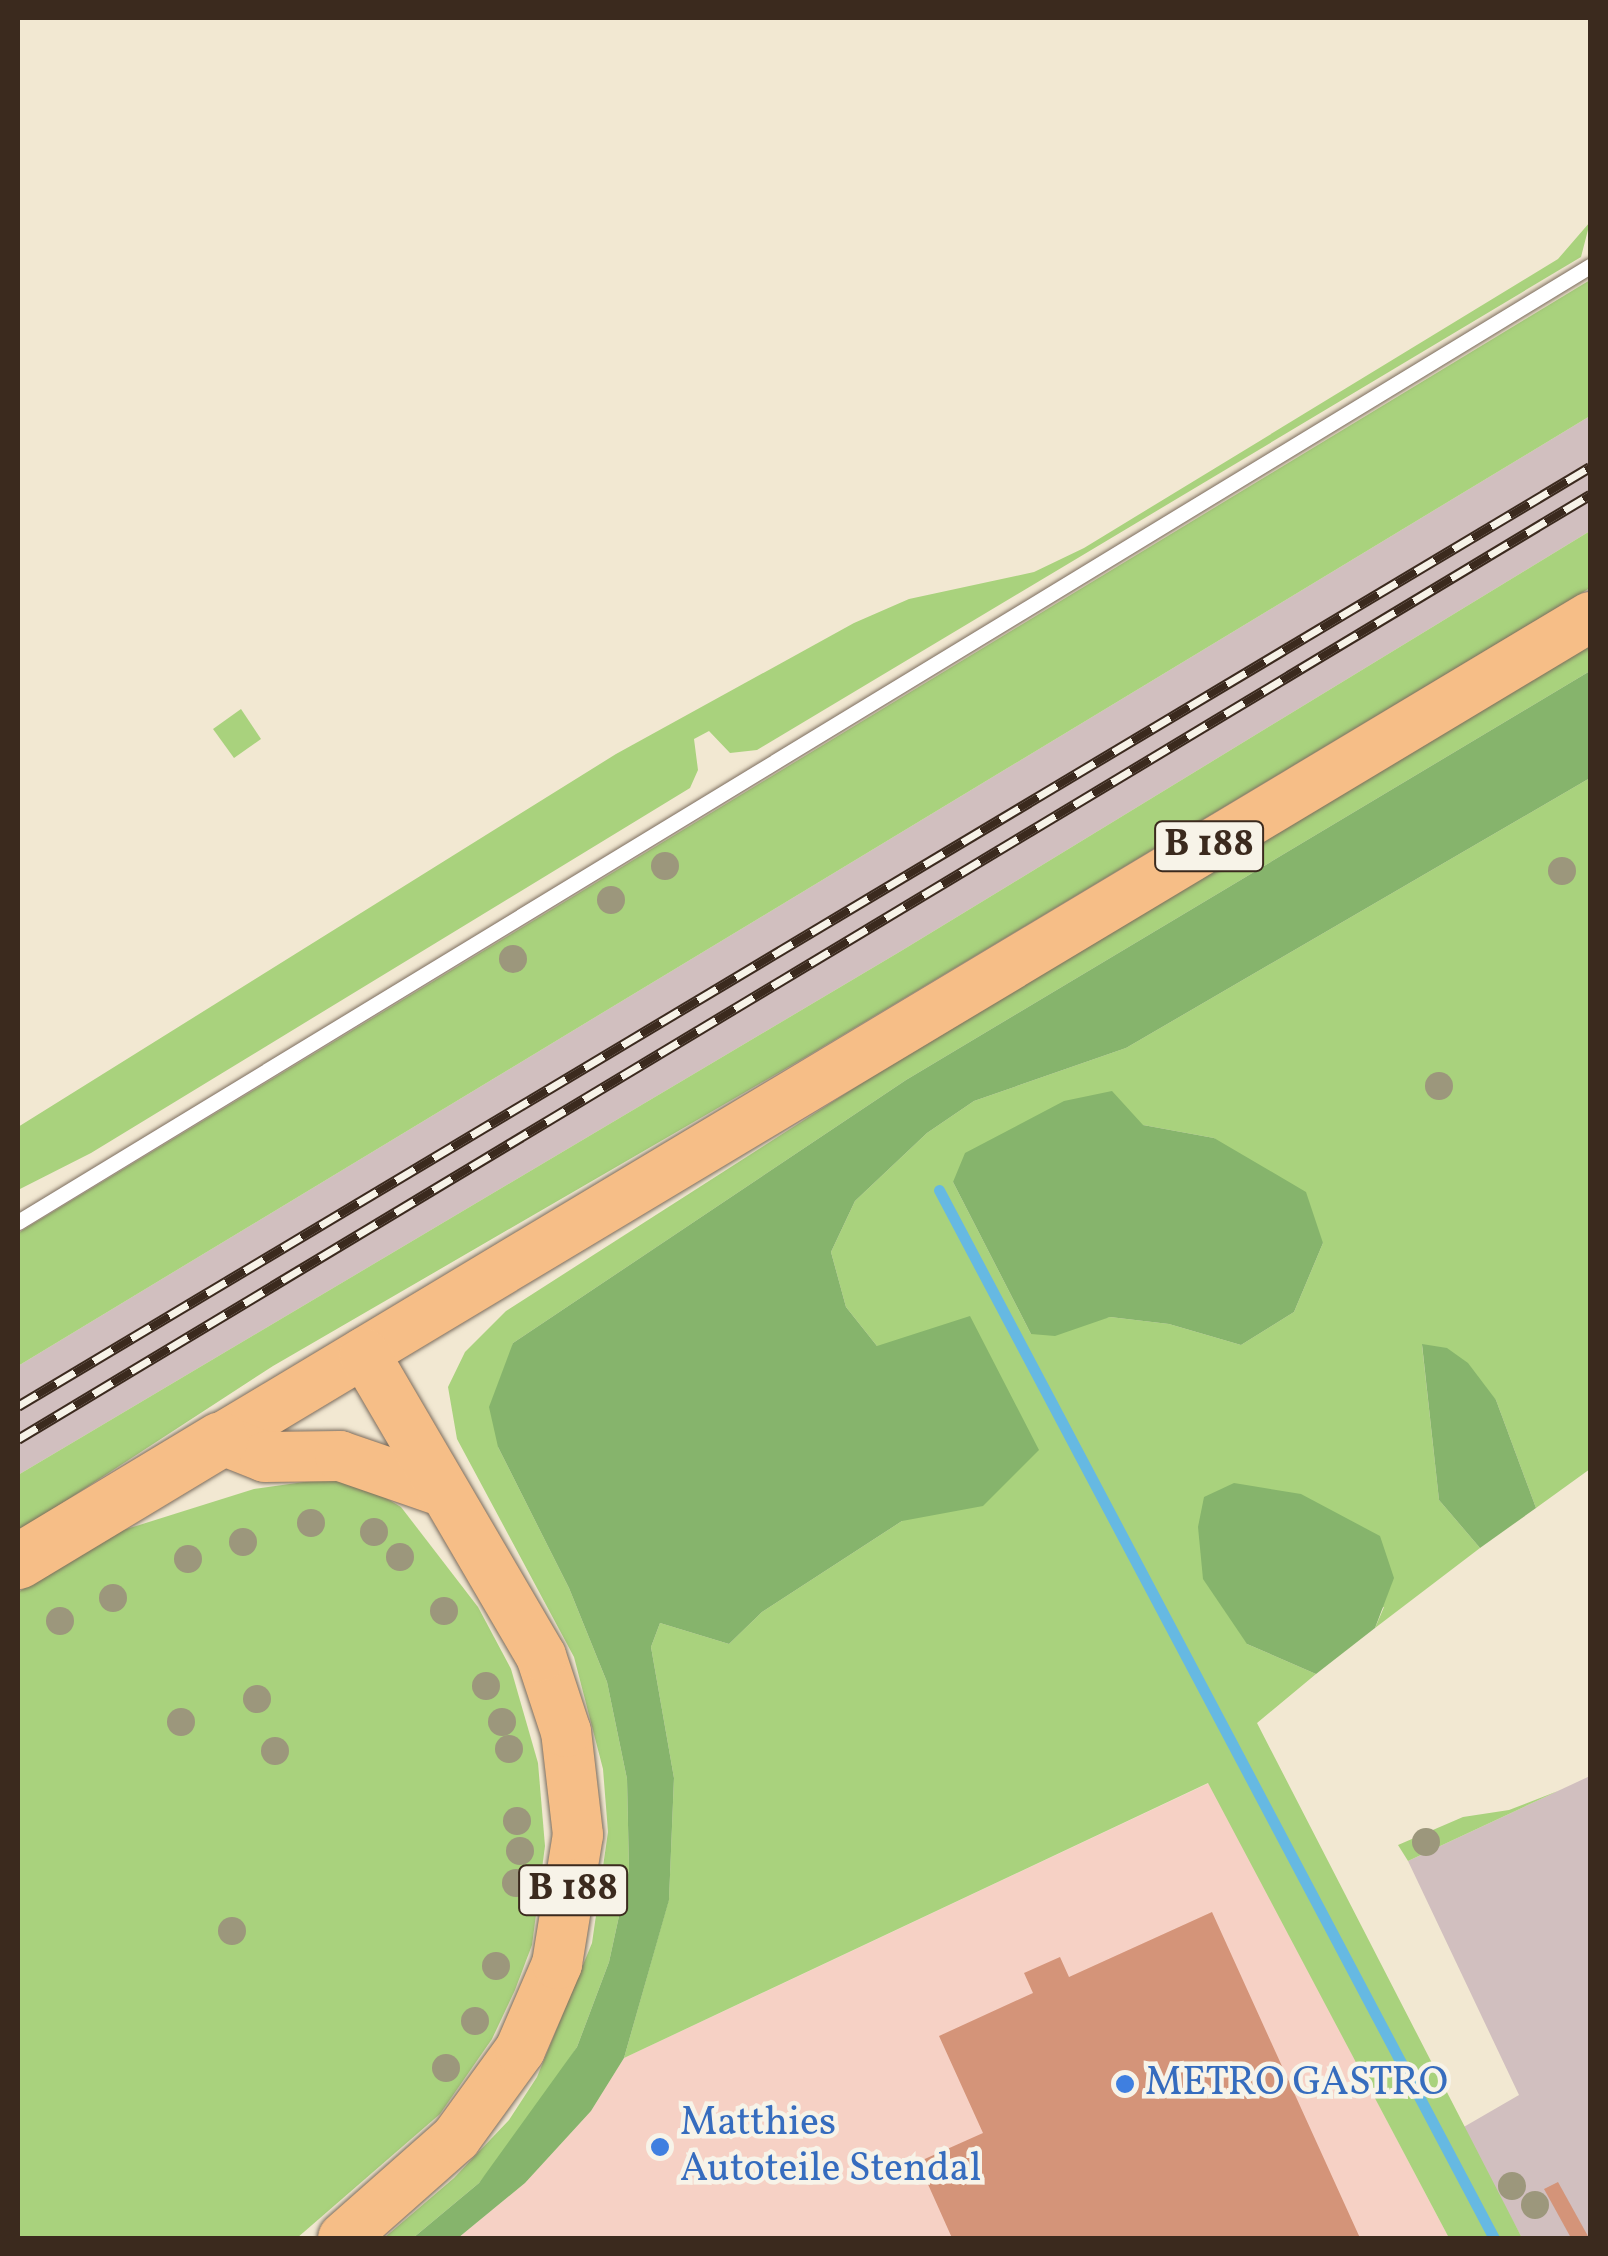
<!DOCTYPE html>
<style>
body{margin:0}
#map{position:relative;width:1608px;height:2256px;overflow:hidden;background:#f2e8d2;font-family:Vollkorn,serif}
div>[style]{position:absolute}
.built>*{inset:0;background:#f6d1c5}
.industrial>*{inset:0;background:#d1bfbf}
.green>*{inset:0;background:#a9d27d}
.forest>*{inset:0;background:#86b46c}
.stream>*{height:11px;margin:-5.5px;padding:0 5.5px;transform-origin:5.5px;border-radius:5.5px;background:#66b9e2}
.building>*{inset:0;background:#d49479}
.roads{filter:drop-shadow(0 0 2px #7b6c5d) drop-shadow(0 0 2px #7b6c5d)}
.lane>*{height:15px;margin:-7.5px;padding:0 7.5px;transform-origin:7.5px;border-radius:7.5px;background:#fff}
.primary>*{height:50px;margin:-25px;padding:0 25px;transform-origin:25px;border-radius:25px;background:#f6be87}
.highway>*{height:55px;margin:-27.5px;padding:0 27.5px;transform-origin:27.5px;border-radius:27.5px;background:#f6be87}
.rail>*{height:11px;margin-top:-5.5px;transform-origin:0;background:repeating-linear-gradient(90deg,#f7f3e8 0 22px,#3b2a1e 0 44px);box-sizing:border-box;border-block:2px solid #3b2a1e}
.trees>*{width:28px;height:28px;margin:-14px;border-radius:50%;background:#9c977c}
.dots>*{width:28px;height:28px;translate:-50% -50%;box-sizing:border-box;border:5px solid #f7f3e8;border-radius:50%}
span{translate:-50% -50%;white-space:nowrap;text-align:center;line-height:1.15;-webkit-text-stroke:9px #f7f3e8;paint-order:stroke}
.shield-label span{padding:2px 8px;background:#f7f3e8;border:2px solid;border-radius:8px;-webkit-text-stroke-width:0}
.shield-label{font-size:38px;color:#3b2a1e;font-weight:700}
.shop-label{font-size:40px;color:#366cbe}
.left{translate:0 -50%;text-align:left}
.frame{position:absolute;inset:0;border:20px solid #3b2a1e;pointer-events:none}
</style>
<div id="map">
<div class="built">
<div style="clip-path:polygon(1209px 1783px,1449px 2238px,458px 2238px,525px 2183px,591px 2111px,624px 2058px)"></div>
</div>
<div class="industrial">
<div style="clip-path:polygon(1590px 416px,1590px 531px,901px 951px,18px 1475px,18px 1366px)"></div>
<div style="clip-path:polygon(1590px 1776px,1590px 2238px,1522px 2238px,1462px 2128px,1519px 2095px,1408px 1861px)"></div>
</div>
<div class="green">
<div style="clip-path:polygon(1590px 222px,1581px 257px,757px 750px,730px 753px,709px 731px,694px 739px,698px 770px,690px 788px,91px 1153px,18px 1190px,18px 1127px,616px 754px,854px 623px,909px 599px,1034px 572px,1084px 548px,1558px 259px)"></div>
<div style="clip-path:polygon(1590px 280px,1590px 416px,18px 1366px,18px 1233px)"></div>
<div style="clip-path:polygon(1590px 531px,1590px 588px,806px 1057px,273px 1366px,18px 1532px,18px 1475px,901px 951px)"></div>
<div style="clip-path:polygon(1590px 645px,1590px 671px,906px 1080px,513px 1343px,498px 1447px,569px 1588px,607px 1682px,627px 1779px,629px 1870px,609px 1962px,577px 2047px,527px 2125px,479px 2183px,413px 2238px,384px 2238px,454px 2178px,509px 2120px,537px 2077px,592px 1943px,608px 1832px,603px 1769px,574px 1657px,457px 1439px,448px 1387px,465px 1352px,506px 1311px,876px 1074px)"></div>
<div style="clip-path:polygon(241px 709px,261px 739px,234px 758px,213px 729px)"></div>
<div style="clip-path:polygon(evenodd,1590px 778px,1590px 1469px,1536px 1508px,1496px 1400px,1422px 1345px,1439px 1500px,1480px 1548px,1375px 1628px,1384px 1607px,1247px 1644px,1316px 1674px,1257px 1723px,1522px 2238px,1449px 2238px,1208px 1783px,624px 2058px,669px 1899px,674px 1778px,651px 1647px,660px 1623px,729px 1644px,762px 1612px,902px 1521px,877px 1346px,846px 1307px,831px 1252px,855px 1201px,927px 1133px,974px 1101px,1126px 1048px,1590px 778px,1143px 1125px,1214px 1138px,1323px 1243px,1294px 1312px,1241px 1345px,1169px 1324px,1110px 1317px,1031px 1334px,953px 1182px,1143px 1125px)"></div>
<div style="clip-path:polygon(332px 1478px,369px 1488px,401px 1507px,478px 1607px,511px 1669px,538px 1763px,545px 1846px,532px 1945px,515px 1990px,492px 2039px,440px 2114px,297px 2238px,18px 2238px,18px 1592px,117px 1532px,254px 1489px)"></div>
<div style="clip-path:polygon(1558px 1791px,1408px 1861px,1398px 1845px,1463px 1817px,1509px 1810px)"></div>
</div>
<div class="forest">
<div style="clip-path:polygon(1590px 671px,1590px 778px,1126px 1048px,974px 1101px,927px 1133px,855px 1201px,831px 1252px,846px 1307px,877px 1346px,970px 1316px,1039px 1450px,983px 1506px,902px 1521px,762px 1612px,729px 1644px,660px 1623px,651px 1647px,674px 1778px,669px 1900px,624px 2058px,591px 2111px,525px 2183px,458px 2238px,413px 2238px,479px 2183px,577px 2047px,609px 1962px,629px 1870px,627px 1779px,607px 1682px,569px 1588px,498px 1447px,489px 1407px,513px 1343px,906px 1080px)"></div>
<div style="clip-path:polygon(1112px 1091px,1143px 1125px,1214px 1138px,1306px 1192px,1323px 1243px,1294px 1312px,1241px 1345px,1169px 1324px,1110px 1317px,1055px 1336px,1031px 1334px,953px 1182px,965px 1153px,1064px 1101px)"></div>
<div style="clip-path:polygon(1422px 1344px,1447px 1348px,1468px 1363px,1496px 1400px,1536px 1508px,1480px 1548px,1439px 1500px)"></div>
<div style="clip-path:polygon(1234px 1483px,1301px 1494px,1380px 1536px,1394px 1578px,1375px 1628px,1316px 1674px,1247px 1644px,1203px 1579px,1198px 1527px,1204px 1497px)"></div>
</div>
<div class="stream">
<div style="left:939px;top:1190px;width:1186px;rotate:62.1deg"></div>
</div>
<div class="building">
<div style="clip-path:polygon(1212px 1912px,1360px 2238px,952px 2238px,918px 2162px,983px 2133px,939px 2036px,1033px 1993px,1024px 1973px,1060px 1957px,1069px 1977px)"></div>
<div style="clip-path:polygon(1558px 2182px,1589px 2238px,1571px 2238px,1544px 2189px)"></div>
</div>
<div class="roads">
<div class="lane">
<div style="left:18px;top:1222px;width:1840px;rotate:-31.31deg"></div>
</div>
<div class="primary">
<div style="left:220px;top:1439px;width:1598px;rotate:-30.96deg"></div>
<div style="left:220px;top:1439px;width:48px;rotate:21.8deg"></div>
<div style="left:265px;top:1457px;width:75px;rotate:-0.8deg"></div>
<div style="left:340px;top:1456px;width:110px;rotate:19.1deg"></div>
<div style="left:343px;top:2238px;width:151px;rotate:-41.5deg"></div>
<div style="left:456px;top:2138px;width:109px;rotate:-54deg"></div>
<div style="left:520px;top:2050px;width:94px;rotate:-66.7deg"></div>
<div style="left:557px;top:1964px;width:131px;rotate:-80.8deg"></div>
<div style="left:578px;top:1835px;width:104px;rotate:-96.6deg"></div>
<div style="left:566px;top:1732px;width:80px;rotate:-108.2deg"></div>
<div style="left:541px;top:1656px;width:351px;rotate:-120.3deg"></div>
</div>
<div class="highway">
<div style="left:18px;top:1561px;width:236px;rotate:-31.1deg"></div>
</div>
</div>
<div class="rail">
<div style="left:18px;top:1406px;width:1831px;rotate:-30.85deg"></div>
<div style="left:18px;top:1439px;width:1834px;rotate:-30.99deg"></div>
</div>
<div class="trees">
<div style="left:665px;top:866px"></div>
<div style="left:1562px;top:871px"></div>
<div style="left:611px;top:900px"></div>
<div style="left:513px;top:959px"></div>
<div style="left:1439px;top:1086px"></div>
<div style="left:311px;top:1523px"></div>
<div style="left:374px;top:1532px"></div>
<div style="left:243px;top:1542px"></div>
<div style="left:400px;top:1557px"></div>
<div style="left:188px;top:1559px"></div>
<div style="left:113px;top:1598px"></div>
<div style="left:444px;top:1611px"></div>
<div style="left:60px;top:1621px"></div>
<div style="left:486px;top:1686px"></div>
<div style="left:257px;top:1699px"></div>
<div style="left:181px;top:1722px"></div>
<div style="left:502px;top:1722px"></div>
<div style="left:509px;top:1749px"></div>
<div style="left:275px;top:1751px"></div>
<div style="left:517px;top:1821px"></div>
<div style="left:1426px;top:1842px"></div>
<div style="left:520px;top:1851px"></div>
<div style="left:516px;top:1883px"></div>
<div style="left:232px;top:1931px"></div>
<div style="left:496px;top:1966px"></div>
<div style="left:475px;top:2021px"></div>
<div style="left:446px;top:2068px"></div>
<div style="left:1512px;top:2186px"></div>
<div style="left:1535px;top:2205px"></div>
</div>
<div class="dots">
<div style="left:1125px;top:2084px;background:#3f7fe0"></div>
<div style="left:660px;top:2147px;background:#3f7fe0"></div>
</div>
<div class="shield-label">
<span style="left:1209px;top:846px">B 188</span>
<span style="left:573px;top:1890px">B 188</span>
</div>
<div class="shop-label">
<span class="left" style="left:1145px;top:2084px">METRO GASTRO</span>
<span class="left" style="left:680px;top:2147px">Matthies<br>Autoteile Stendal</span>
</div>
<div class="frame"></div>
</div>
